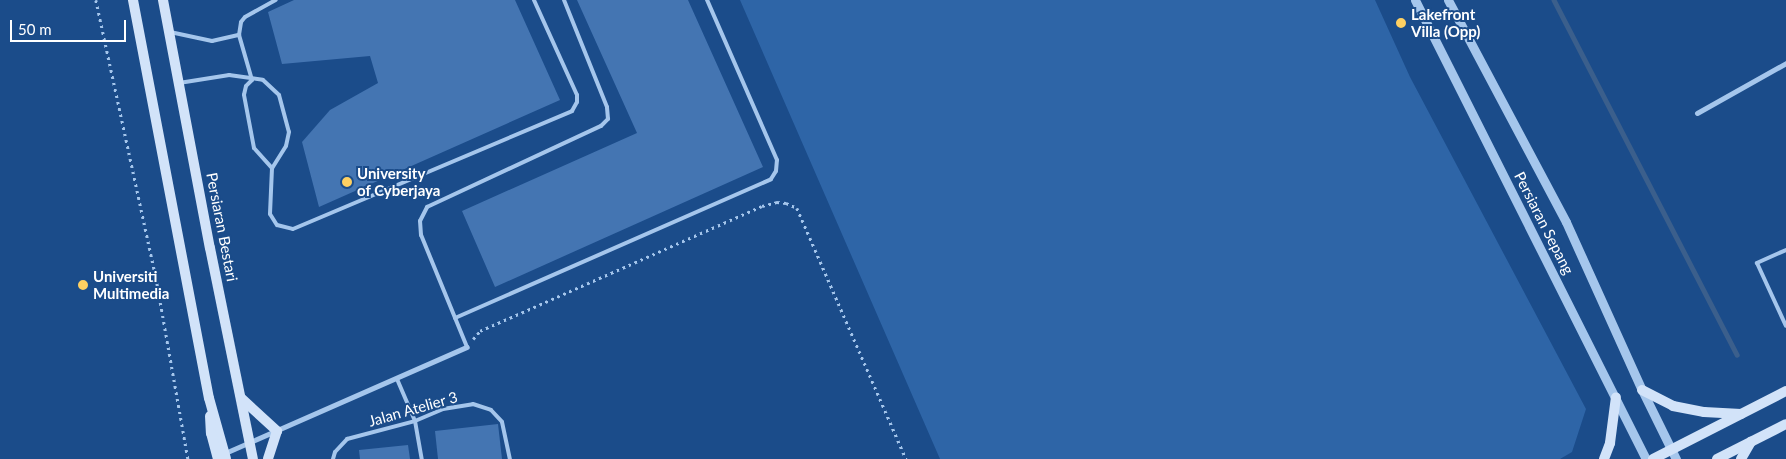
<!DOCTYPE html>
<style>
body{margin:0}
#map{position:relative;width:1786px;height:459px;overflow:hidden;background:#1b4c8a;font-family:Lato,sans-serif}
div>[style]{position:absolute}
.green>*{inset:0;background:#2e65a7}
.stream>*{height:4.5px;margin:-2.25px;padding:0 2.25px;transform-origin:2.25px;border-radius:2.25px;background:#3b5f8c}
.building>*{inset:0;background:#4475b2}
.path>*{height:2.5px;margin-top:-1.25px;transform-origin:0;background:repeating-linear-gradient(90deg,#a5c6ec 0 2.5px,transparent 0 6.5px)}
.service>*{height:4px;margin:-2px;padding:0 2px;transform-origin:2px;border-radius:2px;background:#a5c6ec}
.minor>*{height:5px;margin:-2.5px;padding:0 2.5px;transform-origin:2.5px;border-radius:2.5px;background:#a5c6ec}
.tertiary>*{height:9px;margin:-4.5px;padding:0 4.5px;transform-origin:4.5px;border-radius:4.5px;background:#a5c6ec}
.secondary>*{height:10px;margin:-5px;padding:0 5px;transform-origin:5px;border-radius:5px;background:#d2e3f9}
.dots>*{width:14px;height:14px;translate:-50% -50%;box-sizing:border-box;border:2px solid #1b4c8a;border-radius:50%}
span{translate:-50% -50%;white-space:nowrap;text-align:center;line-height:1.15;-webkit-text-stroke:4px #1b4c8a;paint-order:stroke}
.poi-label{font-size:15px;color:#fff;font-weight:700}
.left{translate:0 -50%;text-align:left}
.street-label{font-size:15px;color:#fff}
.scale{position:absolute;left:10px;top:20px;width:116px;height:22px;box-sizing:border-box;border:2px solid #fff;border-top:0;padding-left:6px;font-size:15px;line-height:18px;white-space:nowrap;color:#fff;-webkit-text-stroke:4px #1b4c8a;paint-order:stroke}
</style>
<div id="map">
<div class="green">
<div style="clip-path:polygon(740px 0,1375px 0,1410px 77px,1586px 409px,1572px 452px,1560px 459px,940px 459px)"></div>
</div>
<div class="stream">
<div style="left:1554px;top:0;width:399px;rotate:62.7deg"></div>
</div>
<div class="building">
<div style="clip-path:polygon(294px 0,515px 0,560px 100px,319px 207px,302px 142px,330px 110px,378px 83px,370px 56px,282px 64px,268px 12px)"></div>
<div style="clip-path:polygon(577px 0,688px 0,763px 167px,495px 287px,462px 211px,637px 133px)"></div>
<div style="clip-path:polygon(498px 424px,502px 459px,438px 459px,435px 431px)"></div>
<div style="clip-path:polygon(408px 445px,410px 459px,360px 459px,359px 450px)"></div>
</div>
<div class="path">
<div style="left:96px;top:0;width:283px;rotate:77.8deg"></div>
<div style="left:156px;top:277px;width:185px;rotate:80deg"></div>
<div style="left:473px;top:339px;width:11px;rotate:-49deg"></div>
<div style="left:480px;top:331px;width:308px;rotate:-23.9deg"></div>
<div style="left:762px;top:206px;width:16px;rotate:-15deg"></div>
<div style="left:777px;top:202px;width:9px;rotate:6deg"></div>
<div style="left:786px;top:203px;width:12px;rotate:24deg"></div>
<div style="left:797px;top:208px;width:274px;rotate:66.5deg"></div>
</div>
<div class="service">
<div style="left:170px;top:32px;width:43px;rotate:12.1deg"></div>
<div style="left:212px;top:41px;width:28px;rotate:-13deg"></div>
<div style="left:252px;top:80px;width:47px;rotate:-106.1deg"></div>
<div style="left:239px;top:35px;width:13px;rotate:-81deg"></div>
<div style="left:241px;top:22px;width:6px;rotate:-51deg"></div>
<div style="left:245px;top:17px;width:35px;rotate:-29deg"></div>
<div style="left:252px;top:80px;width:8px;rotate:135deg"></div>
<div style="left:246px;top:86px;width:9px;rotate:103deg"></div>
<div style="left:244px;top:95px;width:54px;rotate:79.3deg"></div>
<div style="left:254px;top:148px;width:27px;rotate:48deg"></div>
<div style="left:179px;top:83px;width:51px;rotate:-9.1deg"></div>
<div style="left:229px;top:75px;width:34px;rotate:8deg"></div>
<div style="left:263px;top:80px;width:22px;rotate:43deg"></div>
<div style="left:279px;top:95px;width:38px;rotate:75deg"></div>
<div style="left:289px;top:132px;width:14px;rotate:102deg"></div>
<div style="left:286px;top:146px;width:26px;rotate:122deg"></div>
<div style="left:272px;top:168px;width:46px;rotate:92.5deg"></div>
<div style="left:270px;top:214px;width:13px;rotate:58deg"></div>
<div style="left:277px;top:225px;width:16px;rotate:14deg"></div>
<div style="left:293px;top:229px;width:303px;rotate:-22.9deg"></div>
<div style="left:572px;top:111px;width:10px;rotate:-61deg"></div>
<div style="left:577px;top:102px;width:7px;rotate:-90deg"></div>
<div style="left:577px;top:95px;width:104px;rotate:-114.4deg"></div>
<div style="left:1786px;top:250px;width:32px;rotate:156deg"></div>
<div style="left:1757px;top:263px;width:69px;rotate:65.3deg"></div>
<div style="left:455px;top:318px;width:345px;rotate:-23.7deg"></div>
<div style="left:771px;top:179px;width:9px;rotate:-58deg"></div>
<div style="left:776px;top:171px;width:11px;rotate:-85deg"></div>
<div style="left:777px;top:160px;width:175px;rotate:-113.6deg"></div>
<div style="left:467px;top:347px;width:121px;rotate:-112.3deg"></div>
<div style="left:421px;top:235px;width:14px;rotate:-94deg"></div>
<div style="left:420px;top:221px;width:16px;rotate:-63deg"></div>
<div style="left:427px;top:207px;width:192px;rotate:-25deg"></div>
<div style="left:601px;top:126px;width:10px;rotate:-45deg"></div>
<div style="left:608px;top:119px;width:12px;rotate:-95deg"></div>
<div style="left:607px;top:107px;width:115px;rotate:-111.9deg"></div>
<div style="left:397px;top:379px;width:46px;rotate:66.8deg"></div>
<div style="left:415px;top:421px;width:39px;rotate:80deg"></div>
<div style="left:333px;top:459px;width:7px;rotate:-74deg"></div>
<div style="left:335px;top:452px;width:18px;rotate:-47deg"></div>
<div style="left:347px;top:439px;width:70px;rotate:-14.8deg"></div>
<div style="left:415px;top:421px;width:30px;rotate:-23deg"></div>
<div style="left:443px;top:409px;width:30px;rotate:-9deg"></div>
<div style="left:473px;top:404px;width:19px;rotate:18deg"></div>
<div style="left:491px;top:410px;width:16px;rotate:47deg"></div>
<div style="left:502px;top:422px;width:38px;rotate:78deg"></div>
</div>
<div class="minor">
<div style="left:1697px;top:113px;width:102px;rotate:-29.3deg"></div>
<div style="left:225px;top:453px;width:264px;rotate:-23.7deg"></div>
</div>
<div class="tertiary">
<div style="left:1415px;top:0;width:514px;rotate:63.29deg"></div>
<div style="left:1448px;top:0;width:251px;rotate:62deg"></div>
<div style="left:1566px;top:222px;width:184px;rotate:65.7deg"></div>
<div style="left:1642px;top:390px;width:77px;rotate:63.8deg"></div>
</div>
<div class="secondary">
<div style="left:133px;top:0;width:405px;rotate:79.2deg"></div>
<div style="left:209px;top:398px;width:63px;rotate:74.4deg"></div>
<div style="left:163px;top:0;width:252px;rotate:79.3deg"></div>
<div style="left:210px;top:248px;width:215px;rotate:78.5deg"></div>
<div style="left:1642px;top:390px;width:35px;rotate:27deg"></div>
<div style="left:1673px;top:406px;width:32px;rotate:11deg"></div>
<div style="left:1704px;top:412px;width:37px;rotate:3deg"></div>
<div style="left:241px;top:398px;width:49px;rotate:42.5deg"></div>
<div style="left:277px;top:431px;width:29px;rotate:108deg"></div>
<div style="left:210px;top:416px;width:17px;rotate:87deg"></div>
<div style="left:211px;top:433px;width:27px;rotate:75deg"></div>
<div style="left:1604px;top:459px;width:17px;rotate:-69deg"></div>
<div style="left:1610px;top:443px;width:46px;rotate:-82.6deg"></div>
<div style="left:1653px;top:459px;width:149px;rotate:-27.1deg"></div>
<div style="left:1717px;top:459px;width:77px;rotate:-26.9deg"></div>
<div style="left:1741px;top:459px;width:20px;rotate:-60deg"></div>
</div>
<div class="dots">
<div style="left:1401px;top:23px;background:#fed062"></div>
<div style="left:347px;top:182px;background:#fed062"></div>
<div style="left:83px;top:285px;background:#fed062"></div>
</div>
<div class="poi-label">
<span class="left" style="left:1411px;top:23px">Lakefront<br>Villa (Opp)</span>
<span class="left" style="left:357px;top:182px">University<br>of Cyberjaya</span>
<span class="left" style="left:93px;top:285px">Universiti<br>Multimedia</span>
</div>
<div class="street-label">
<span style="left:1544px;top:223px;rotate:63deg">Persiaran Sepang</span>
<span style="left:222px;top:227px;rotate:79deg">Persiaran Bestari</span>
<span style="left:413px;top:409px;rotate:-16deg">Jalan Atelier 3</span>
</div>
<div class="scale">50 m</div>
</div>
